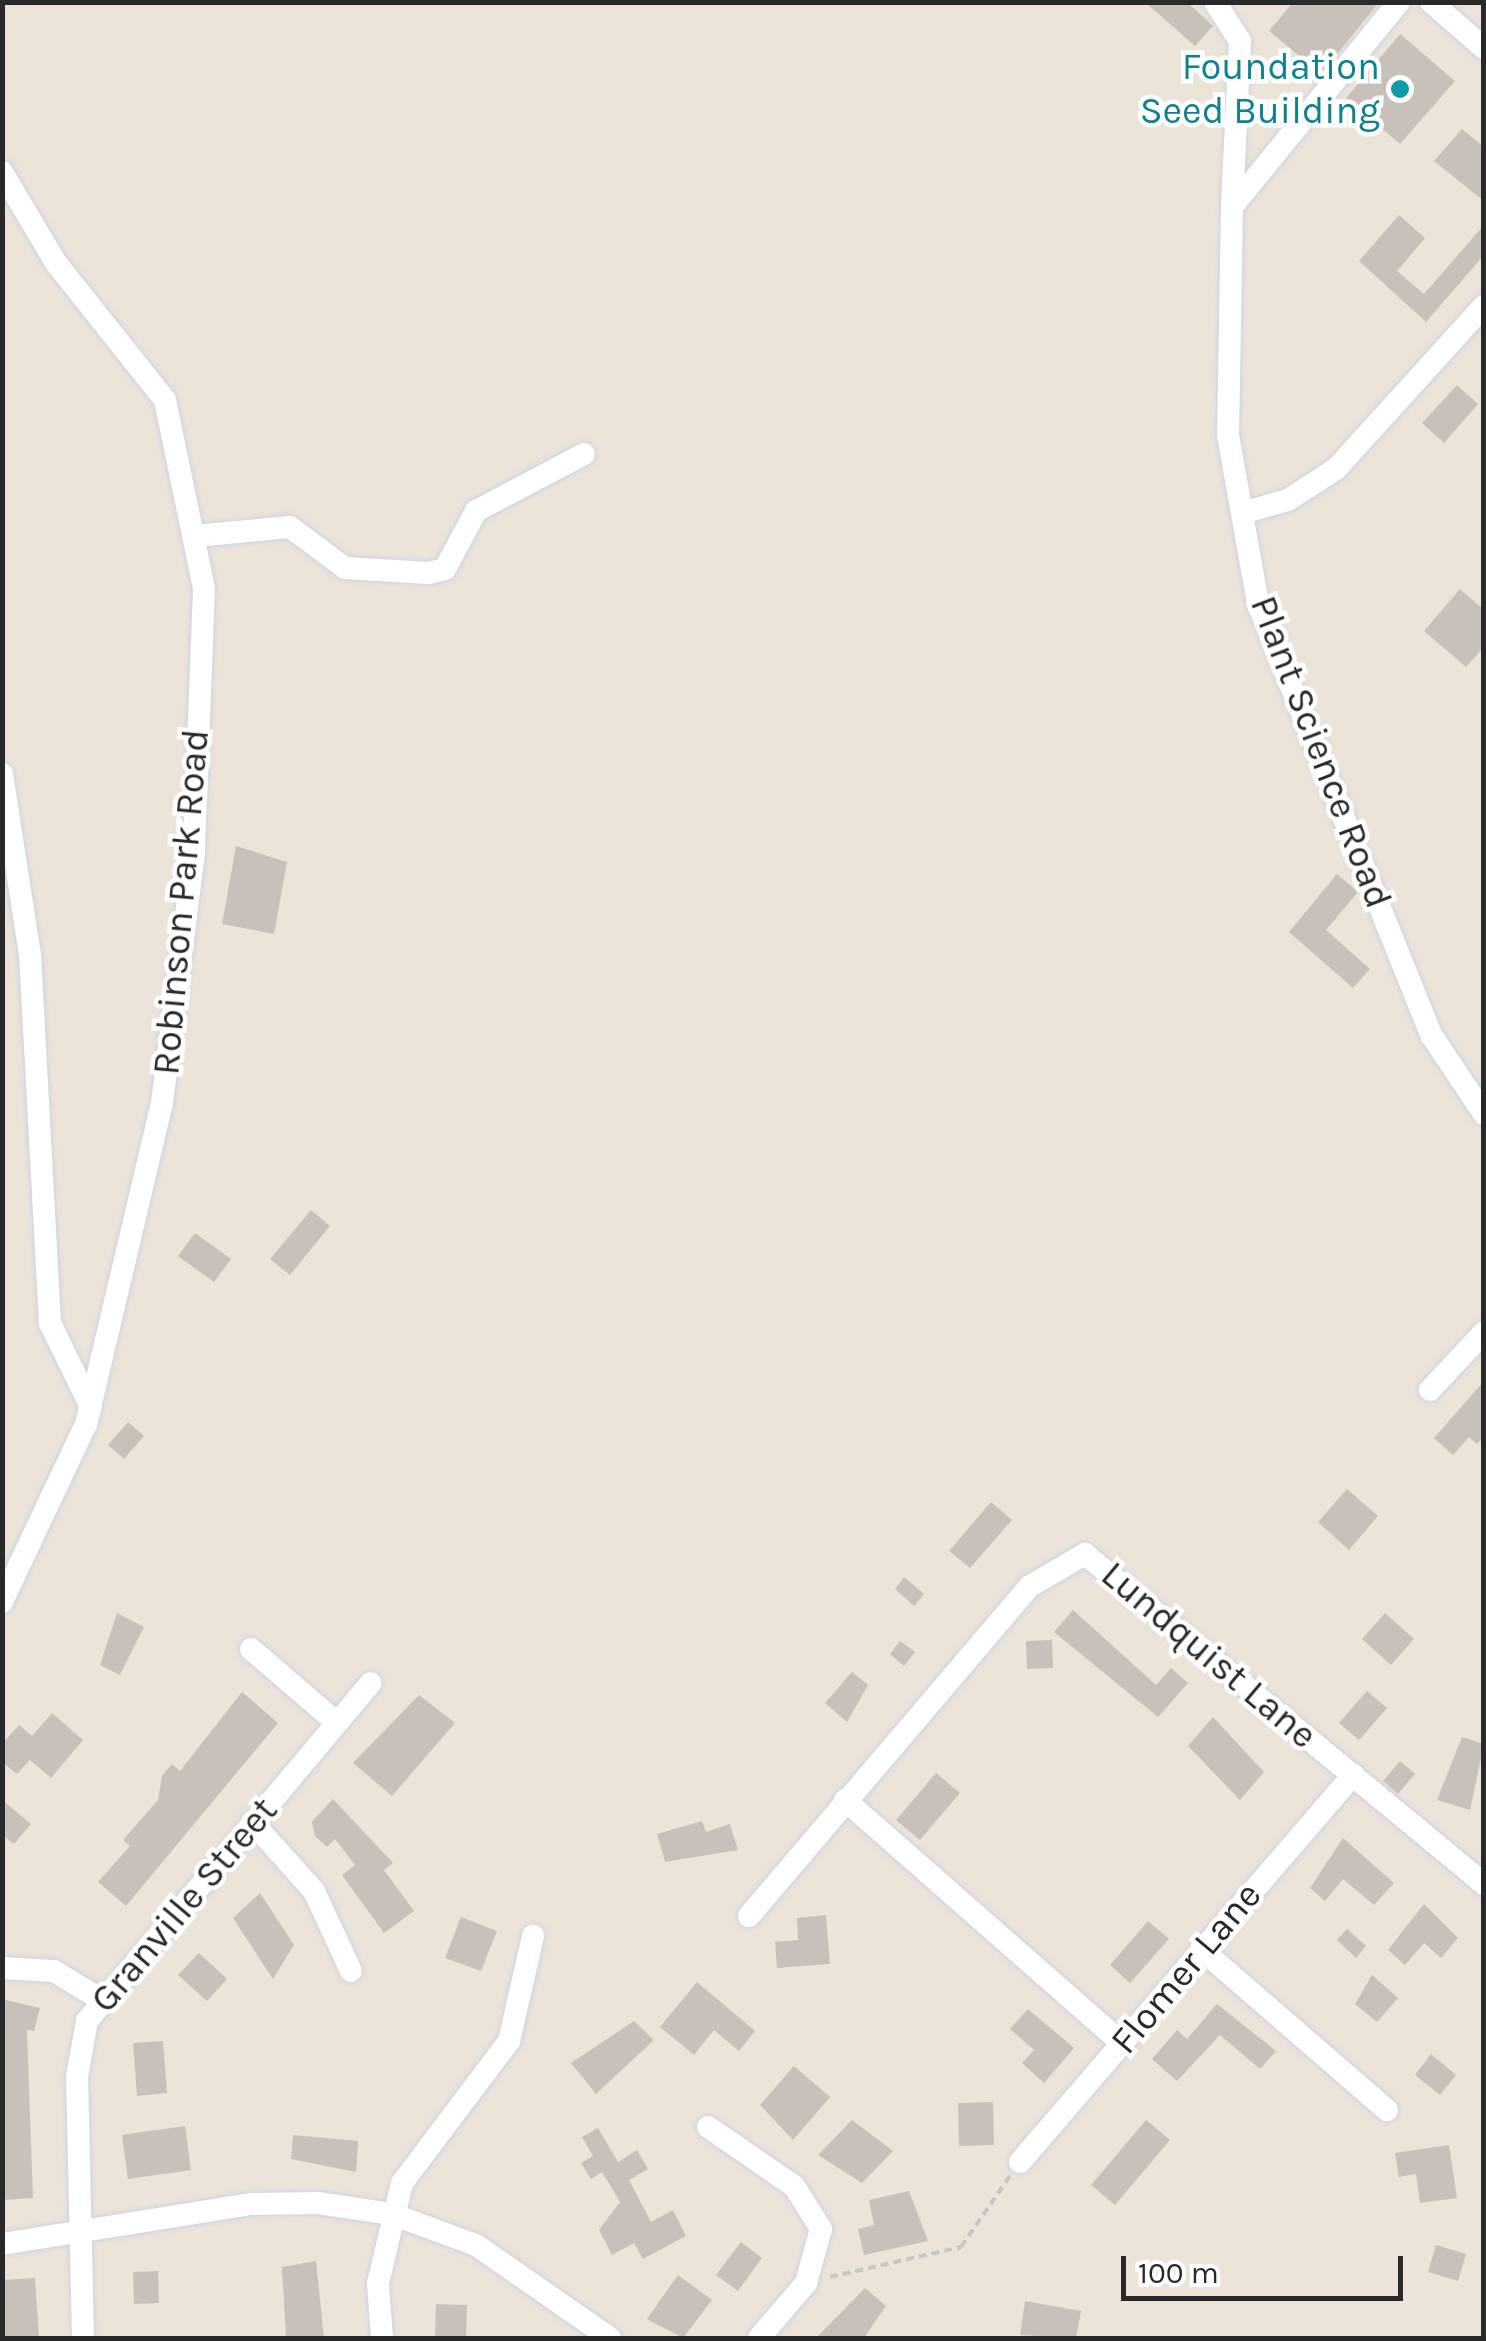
<!DOCTYPE html>
<style>
body{margin:0}
#map{position:relative;width:1486px;height:2341px;overflow:hidden;background:#ece4d9;font-family:Karla,sans-serif}
div>[style]{position:absolute}
.building>*{inset:0;background:#c7c1b9}
.path>*{height:4px;margin-top:-2px;transform-origin:0;background:repeating-linear-gradient(90deg,#c7c7c7 0 8px,transparent 0 13px)}
.roads{filter:drop-shadow(0 0 2px #ced3e3) drop-shadow(0 0 2px #ced3e3)}
.minor>*{height:22px;margin:-11px;padding:0 11px;transform-origin:11px;border-radius:11px;background:#fff}
.dots>*{width:28px;height:28px;translate:-50% -50%;box-sizing:border-box;border:5px solid #fff;border-radius:50%}
span{translate:-50% -50%;white-space:nowrap;text-align:center;line-height:1.15;-webkit-text-stroke:9px #fff;paint-order:stroke}
.culture-label{font-size:38px;color:#0d838f}
.right{translate:-100% -50%;text-align:right}
.street-label{font-size:38px;color:#292929}
.frame{position:absolute;inset:0;border:5px solid #292929;pointer-events:none}
.scale{position:absolute;left:1121px;top:2256px;width:282px;height:45px;box-sizing:border-box;border:5px solid #292929;border-top:0;padding-left:12px;font-size:30px;line-height:35px;white-space:nowrap;color:#292929;-webkit-text-stroke:8px #fff;paint-order:stroke}
</style>
<div id="map">
<div class="building">
<div style="clip-path:polygon(1145px 2px,1187px 2px,1213px 26px,1195px 46px)"></div>
<div style="clip-path:polygon(1293px 2px,1373px 2px,1376px 6px,1321px 74px,1269px 31px)"></div>
<div style="clip-path:polygon(1400px 34px,1455px 81px,1400px 144px,1346px 98px)"></div>
<div style="clip-path:polygon(1462px 129px,1484px 147px,1484px 201px,1434px 161px)"></div>
<div style="clip-path:polygon(1399px 215px,1425px 238px,1397px 271px,1424px 294px,1484px 225px,1484px 255px,1426px 322px,1359px 261px)"></div>
<div style="clip-path:polygon(1457px 385px,1478px 404px,1444px 443px,1422px 423px)"></div>
<div style="clip-path:polygon(1460px 589px,1484px 610px,1484px 647px,1466px 667px,1424px 631px)"></div>
<div style="clip-path:polygon(236px 846px,287px 862px,274px 934px,222px 924px)"></div>
<div style="clip-path:polygon(1337px 874px,1358px 892px,1326px 930px,1370px 969px,1353px 988px,1289px 932px)"></div>
<div style="clip-path:polygon(311px 1210px,330px 1226px,290px 1275px,270px 1259px)"></div>
<div style="clip-path:polygon(195px 1233px,231px 1259px,214px 1282px,178px 1256px)"></div>
<div style="clip-path:polygon(1484px 1381px,1484px 1437px,1477px 1444px,1469px 1437px,1453px 1455px,1434px 1438px)"></div>
<div style="clip-path:polygon(128px 1422px,144px 1436px,124px 1459px,108px 1445px)"></div>
<div style="clip-path:polygon(1347px 1489px,1378px 1516px,1349px 1550px,1318px 1522px)"></div>
<div style="clip-path:polygon(991px 1502px,1012px 1520px,970px 1568px,949px 1551px)"></div>
<div style="clip-path:polygon(904px 1577px,924px 1594px,914px 1606px,895px 1589px)"></div>
<div style="clip-path:polygon(1073px 1610px,1156px 1685px,1171px 1668px,1188px 1683px,1158px 1717px,1054px 1632px)"></div>
<div style="clip-path:polygon(117px 1613px,144px 1627px,120px 1675px,100px 1665px)"></div>
<div style="clip-path:polygon(1385px 1613px,1414px 1639px,1391px 1665px,1362px 1639px)"></div>
<div style="clip-path:polygon(1052px 1640px,1053px 1668px,1027px 1669px,1026px 1641px)"></div>
<div style="clip-path:polygon(900px 1641px,915px 1652px,904px 1666px,890px 1654px)"></div>
<div style="clip-path:polygon(852px 1672px,868px 1685px,847px 1722px,825px 1703px)"></div>
<div style="clip-path:polygon(1367px 1691px,1387px 1708px,1359px 1740px,1339px 1723px)"></div>
<div style="clip-path:polygon(242px 1692px,278px 1723px,126px 1906px,98px 1882px,130px 1846px,123px 1840px,158px 1800px,162px 1776px,172px 1764px,180px 1771px)"></div>
<div style="clip-path:polygon(419px 1695px,455px 1723px,392px 1796px,353px 1763px)"></div>
<div style="clip-path:polygon(52px 1713px,83px 1740px,51px 1778px,30px 1760px,17px 1774px,2px 1762px,2px 1744px,19px 1725px,32px 1736px)"></div>
<div style="clip-path:polygon(1213px 1717px,1264px 1772px,1240px 1800px,1188px 1746px)"></div>
<div style="clip-path:polygon(1462px 1737px,1484px 1744px,1470px 1810px,1437px 1800px)"></div>
<div style="clip-path:polygon(1400px 1761px,1415px 1774px,1398px 1794px,1383px 1781px)"></div>
<div style="clip-path:polygon(936px 1773px,960px 1793px,920px 1840px,896px 1820px)"></div>
<div style="clip-path:polygon(333px 1799px,393px 1863px,384px 1870px,414px 1911px,384px 1933px,342px 1875px,355px 1865px,335px 1839px,327px 1847px,315px 1836px,312px 1822px)"></div>
<div style="clip-path:polygon(2px 1800px,31px 1824px,14px 1844px,2px 1835px)"></div>
<div style="clip-path:polygon(702px 1821px,706px 1832px,730px 1824px,738px 1850px,665px 1862px,657px 1834px)"></div>
<div style="clip-path:polygon(1343px 1838px,1394px 1883px,1374px 1905px,1343px 1879px,1325px 1901px,1310px 1888px)"></div>
<div style="clip-path:polygon(260px 1893px,294px 1945px,273px 1979px,233px 1918px)"></div>
<div style="clip-path:polygon(1424px 1904px,1458px 1938px,1441px 1958px,1424px 1943px,1405px 1965px,1388px 1950px)"></div>
<div style="clip-path:polygon(826px 1915px,830px 1964px,777px 1968px,775px 1942px,798px 1940px,797px 1918px)"></div>
<div style="clip-path:polygon(461px 1917px,497px 1931px,481px 1971px,445px 1958px)"></div>
<div style="clip-path:polygon(1148px 1921px,1169px 1939px,1130px 1983px,1110px 1965px)"></div>
<div style="clip-path:polygon(1347px 1929px,1366px 1946px,1356px 1958px,1337px 1940px)"></div>
<div style="clip-path:polygon(199px 1953px,227px 1979px,207px 2001px,178px 1975px)"></div>
<div style="clip-path:polygon(1372px 1975px,1398px 1998px,1377px 2022px,1355px 2004px)"></div>
<div style="clip-path:polygon(697px 1982px,755px 2031px,739px 2051px,714px 2030px,694px 2055px,660px 2027px)"></div>
<div style="clip-path:polygon(2px 1999px,40px 2008px,34px 2031px,27px 2030px,33px 2198px,2px 2200px)"></div>
<div style="clip-path:polygon(1217px 2004px,1276px 2051px,1260px 2069px,1220px 2035px,1177px 2081px,1152px 2059px,1177px 2030px,1187px 2039px)"></div>
<div style="clip-path:polygon(1028px 2009px,1074px 2048px,1044px 2083px,1022px 2063px,1034px 2050px,1010px 2029px)"></div>
<div style="clip-path:polygon(634px 2021px,654px 2040px,596px 2094px,571px 2063px)"></div>
<div style="clip-path:polygon(163px 2041px,167px 2093px,137px 2096px,133px 2043px)"></div>
<div style="clip-path:polygon(1431px 2054px,1456px 2075px,1440px 2095px,1415px 2075px)"></div>
<div style="clip-path:polygon(794px 2066px,830px 2097px,793px 2140px,760px 2105px)"></div>
<div style="clip-path:polygon(993px 2102px,994px 2145px,959px 2146px,958px 2103px)"></div>
<div style="clip-path:polygon(852px 2120px,893px 2151px,862px 2183px,818px 2155px)"></div>
<div style="clip-path:polygon(1146px 2120px,1170px 2140px,1115px 2205px,1091px 2185px)"></div>
<div style="clip-path:polygon(185px 2126px,191px 2170px,128px 2179px,122px 2135px)"></div>
<div style="clip-path:polygon(598px 2128px,618px 2162px,637px 2150px,648px 2169px,629px 2180px,651px 2222px,673px 2210px,686px 2236px,643px 2259px,634px 2243px,612px 2255px,599px 2230px,620px 2202px,602px 2172px,591px 2179px,581px 2163px,593px 2156px,582px 2137px)"></div>
<div style="clip-path:polygon(293px 2135px,358px 2141px,356px 2172px,291px 2159px)"></div>
<div style="clip-path:polygon(1449px 2145px,1457px 2198px,1420px 2203px,1416px 2174px,1399px 2177px,1395px 2153px)"></div>
<div style="clip-path:polygon(909px 2191px,928px 2241px,864px 2255px,858px 2229px,874px 2225px,869px 2200px)"></div>
<div style="clip-path:polygon(741px 2242px,762px 2258px,738px 2291px,716px 2275px)"></div>
<div style="clip-path:polygon(1436px 2245px,1466px 2254px,1458px 2281px,1428px 2272px)"></div>
<div style="clip-path:polygon(316px 2261px,324px 2338px,286px 2338px,282px 2267px)"></div>
<div style="clip-path:polygon(158px 2271px,159px 2303px,134px 2304px,133px 2272px)"></div>
<div style="clip-path:polygon(678px 2275px,712px 2300px,683px 2338px,647px 2319px)"></div>
<div style="clip-path:polygon(35px 2278px,39px 2338px,2px 2338px,2px 2280px)"></div>
<div style="clip-path:polygon(865px 2288px,886px 2306px,864px 2338px,816px 2338px)"></div>
<div style="clip-path:polygon(1025px 2301px,1081px 2311px,1076px 2338px,1020px 2335px)"></div>
<div style="clip-path:polygon(436px 2304px,467px 2305px,466px 2338px,435px 2338px)"></div>
</div>
<div class="path">
<div style="left:830px;top:2277px;width:134px;rotate:-12.9deg"></div>
<div style="left:961px;top:2247px;width:86px;rotate:-55.4deg"></div>
</div>
<div class="roads">
<div class="minor">
<div style="left:1215px;top:2px;width:46px;rotate:57.3deg"></div>
<div style="left:1240px;top:41px;width:166px;rotate:92.8deg"></div>
<div style="left:1399px;top:2px;width:264px;rotate:129.2deg"></div>
<div style="left:1232px;top:207px;width:228px;rotate:91deg"></div>
<div style="left:1228px;top:435px;width:172px;rotate:79.9deg"></div>
<div style="left:1258px;top:604px;width:466px;rotate:68.1deg"></div>
<div style="left:1432px;top:1036px;width:94px;rotate:56.3deg"></div>
<div style="left:1431px;top:2px;width:70px;rotate:41deg"></div>
<div style="left:2px;top:172px;width:106px;rotate:59.3deg"></div>
<div style="left:56px;top:263px;width:175px;rotate:51.5deg"></div>
<div style="left:165px;top:400px;width:193px;rotate:78.3deg"></div>
<div style="left:204px;top:589px;width:264px;rotate:92.2deg"></div>
<div style="left:194px;top:853px;width:252px;rotate:97.3deg"></div>
<div style="left:162px;top:1103px;width:330px;rotate:103.3deg"></div>
<div style="left:86px;top:1424px;width:197px;rotate:115.3deg"></div>
<div style="left:1242px;top:513px;width:48px;rotate:-15.8deg"></div>
<div style="left:1288px;top:500px;width:57px;rotate:-32.9deg"></div>
<div style="left:1336px;top:469px;width:220px;rotate:-47.8deg"></div>
<div style="left:195px;top:536px;width:95px;rotate:-5.4deg"></div>
<div style="left:290px;top:527px;width:69px;rotate:36.7deg"></div>
<div style="left:345px;top:568px;width:84px;rotate:3.4deg"></div>
<div style="left:429px;top:573px;width:16px;rotate:-14deg"></div>
<div style="left:445px;top:569px;width:66px;rotate:-61.9deg"></div>
<div style="left:476px;top:511px;width:122px;rotate:-27.8deg"></div>
<div style="left:2px;top:774px;width:182px;rotate:81.2deg"></div>
<div style="left:30px;top:954px;width:370px;rotate:86.9deg"></div>
<div style="left:50px;top:1323px;width:93px;rotate:64deg"></div>
<div style="left:1430px;top:1390px;width:79px;rotate:-47deg"></div>
<div style="left:251px;top:1649px;width:113px;rotate:40.7deg"></div>
<div style="left:845px;top:1800px;width:368px;rotate:41.3deg"></div>
<div style="left:252px;top:1822px;width:93px;rotate:48.1deg"></div>
<div style="left:314px;top:1891px;width:88px;rotate:65.2deg"></div>
<div style="left:749px;top:1916px;width:433px;rotate:-49.6deg"></div>
<div style="left:1030px;top:1586px;width:64px;rotate:-30.2deg"></div>
<div style="left:1085px;top:1554px;width:518px;rotate:39.59deg"></div>
<div style="left:1201px;top:1949px;width:246px;rotate:40.9deg"></div>
<div style="left:2px;top:1968px;width:52px;rotate:3.3deg"></div>
<div style="left:54px;top:1971px;width:54px;rotate:31.3deg"></div>
<div style="left:708px;top:2127px;width:104px;rotate:34.5deg"></div>
<div style="left:794px;top:2186px;width:51px;rotate:57.9deg"></div>
<div style="left:821px;top:2229px;width:56px;rotate:105.5deg"></div>
<div style="left:806px;top:2283px;width:72px;rotate:130.5deg"></div>
<div style="left:1020px;top:2162px;width:511px;rotate:-49.29deg"></div>
<div style="left:2px;top:2244px;width:253px;rotate:-9.1deg"></div>
<div style="left:252px;top:2204px;width:66px;rotate:-0.9deg"></div>
<div style="left:318px;top:2203px;width:75px;rotate:8.5deg"></div>
<div style="left:392px;top:2214px;width:90px;rotate:20.3deg"></div>
<div style="left:476px;top:2245px;width:163px;rotate:34.8deg"></div>
<div style="left:83px;top:2338px;width:261px;rotate:-91.3deg"></div>
<div style="left:77px;top:2077px;width:57px;rotate:-79.9deg"></div>
<div style="left:87px;top:2021px;width:441px;rotate:-50deg"></div>
<div style="left:382px;top:2338px;width:55px;rotate:-94.2deg"></div>
<div style="left:378px;top:2283px;width:103px;rotate:-76.5deg"></div>
<div style="left:402px;top:2183px;width:178px;rotate:-53deg"></div>
<div style="left:509px;top:2041px;width:108px;rotate:-77.1deg"></div>
</div>
</div>
<div class="dots">
<div style="left:1400px;top:89px;background:#0f9aa8"></div>
</div>
<div class="culture-label">
<span class="right" style="left:1380px;top:89px">Foundation<br>Seed Building</span>
</div>
<div class="street-label">
<span style="left:1321px;top:752px;rotate:69deg">Plant Science Road</span>
<span style="left:181px;top:902px;rotate:-85deg">Robinson Park Road</span>
<span style="left:1209px;top:1655px;rotate:40deg">Lundquist Lane</span>
<span style="left:184px;top:1905px;rotate:-50deg">Granville Street</span>
<span style="left:1186px;top:1968px;rotate:-50deg">Flomer Lane</span>
</div>
<div class="frame"></div>
<div class="scale">100 m</div>
</div>
